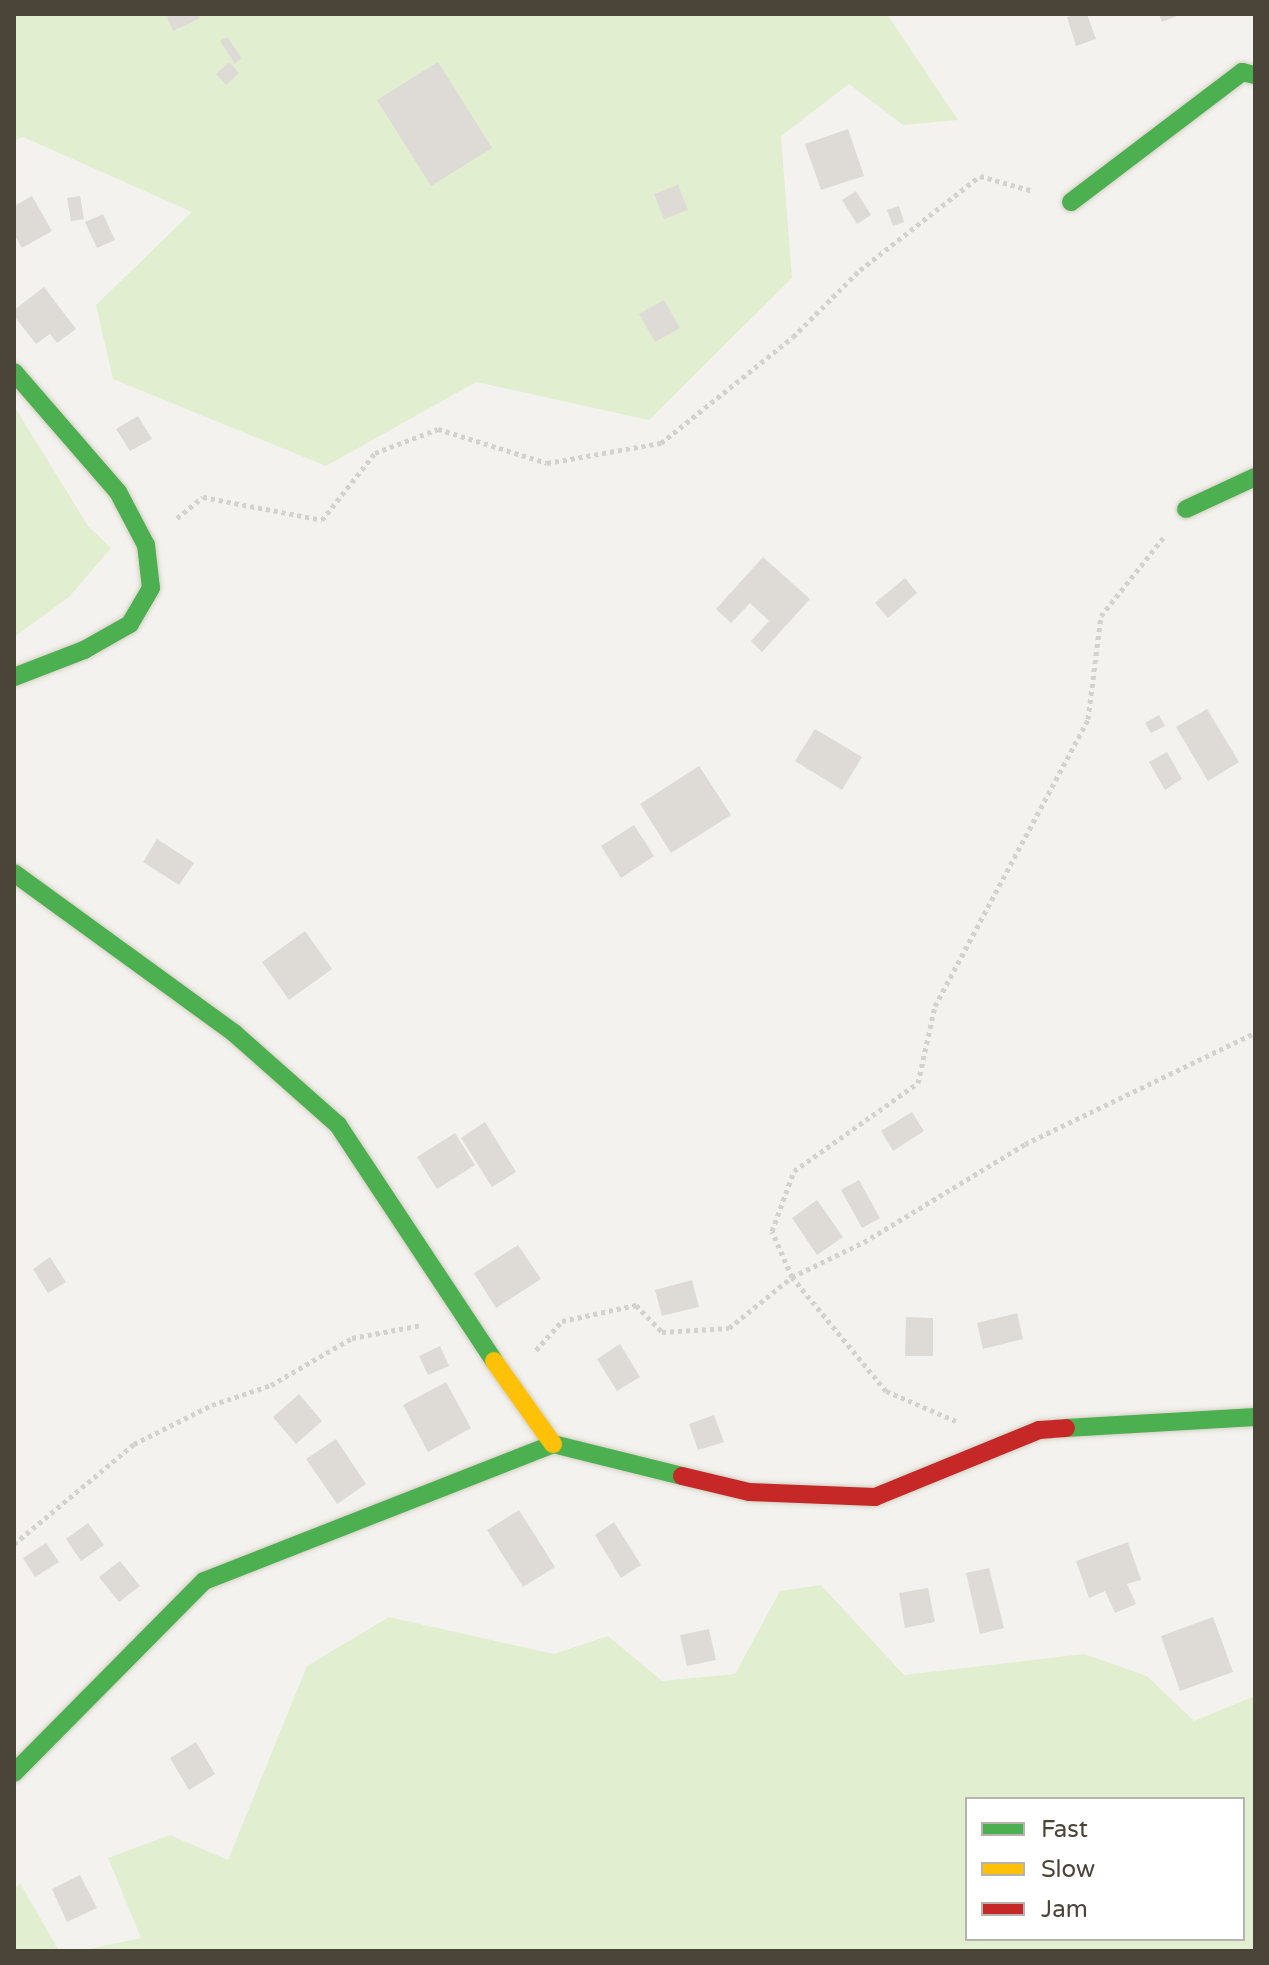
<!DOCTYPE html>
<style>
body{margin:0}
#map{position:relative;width:1269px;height:1965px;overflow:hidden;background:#f4f2ee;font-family:"Varela Round",sans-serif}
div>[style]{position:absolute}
.green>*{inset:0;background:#e1eecf}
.building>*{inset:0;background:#dedbd6}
.path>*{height:5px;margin-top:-2.5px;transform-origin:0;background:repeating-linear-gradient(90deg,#d3d2cc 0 4px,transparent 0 8px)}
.roads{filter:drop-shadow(0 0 2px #d3cfc5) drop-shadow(0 0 2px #d3cfc5)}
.fast>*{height:18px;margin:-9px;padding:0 9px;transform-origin:9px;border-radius:9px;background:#4caf50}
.slow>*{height:18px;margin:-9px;padding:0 9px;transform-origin:9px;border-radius:9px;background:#ffc107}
.jam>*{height:18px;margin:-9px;padding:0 9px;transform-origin:9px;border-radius:9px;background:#c62828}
span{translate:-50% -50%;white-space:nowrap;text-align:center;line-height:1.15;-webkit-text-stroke:6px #fff;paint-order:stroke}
.frame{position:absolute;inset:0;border:16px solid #4b4439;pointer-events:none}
.legend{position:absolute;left:965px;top:1797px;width:280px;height:144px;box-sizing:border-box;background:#fff;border:2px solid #b7b4b0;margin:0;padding:10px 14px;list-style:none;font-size:24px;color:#4b4439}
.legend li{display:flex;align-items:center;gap:16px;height:40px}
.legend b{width:40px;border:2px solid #b7b4b0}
</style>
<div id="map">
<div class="green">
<div style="clip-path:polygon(14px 14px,887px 14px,958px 120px,903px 125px,849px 84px,781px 136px,792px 278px,649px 420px,476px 382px,326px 466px,113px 379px,96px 305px,192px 212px,23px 137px,14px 141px)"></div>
<div style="clip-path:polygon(14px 406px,88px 526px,111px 548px,69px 597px,14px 637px)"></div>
<div style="clip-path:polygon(evenodd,821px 1585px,904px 1675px,1084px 1654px,1147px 1676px,1194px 1721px,1255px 1696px,1255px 1951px,80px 1951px,141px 1938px,108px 1858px,170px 1835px,228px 1860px,307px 1666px,389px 1617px,554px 1654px,608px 1636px,662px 1681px,735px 1674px,780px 1591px,821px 1585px,967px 1799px,1243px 1799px,1243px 1939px,967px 1939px,967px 1799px)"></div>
<div style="clip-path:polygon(20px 1883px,59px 1951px,14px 1951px,14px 1890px)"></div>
</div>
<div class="building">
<div style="clip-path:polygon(173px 14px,198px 14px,200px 18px,173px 31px,167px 17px)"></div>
<div style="clip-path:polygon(1078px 14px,1087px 14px,1096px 39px,1076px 46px,1067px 17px)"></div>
<div style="clip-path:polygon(1159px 14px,1182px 14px,1162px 22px)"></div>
<div style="clip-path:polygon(227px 37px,242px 58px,235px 64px,220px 41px)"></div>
<div style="clip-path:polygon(229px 62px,239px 73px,226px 85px,216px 74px)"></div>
<div style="clip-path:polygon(438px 62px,492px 148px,431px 186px,377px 100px)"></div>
<div style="clip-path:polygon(848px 129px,864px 176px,821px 190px,805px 144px)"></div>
<div style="clip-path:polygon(678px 185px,688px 210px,664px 219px,654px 194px)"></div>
<div style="clip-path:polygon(856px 191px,871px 215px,857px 224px,842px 200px)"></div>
<div style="clip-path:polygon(32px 196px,52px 231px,22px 248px,14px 234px,14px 206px)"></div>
<div style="clip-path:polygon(80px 196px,84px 219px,71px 221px,67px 198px)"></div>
<div style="clip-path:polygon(899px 206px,904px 222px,893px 226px,887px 210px)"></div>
<div style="clip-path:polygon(103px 214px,115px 240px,97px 248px,85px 222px)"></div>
<div style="clip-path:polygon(44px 287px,76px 329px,57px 343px,50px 334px,36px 344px,14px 316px,14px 310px)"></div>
<div style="clip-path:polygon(664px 300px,680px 328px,655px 342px,639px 314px)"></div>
<div style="clip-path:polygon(138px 416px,152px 439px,130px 451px,116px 429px)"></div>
<div style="clip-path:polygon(763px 557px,810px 599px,762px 652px,751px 641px,769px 621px,750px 603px,731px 623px,716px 609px)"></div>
<div style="clip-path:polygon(905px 578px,917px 593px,888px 618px,875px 603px)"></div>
<div style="clip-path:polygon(1207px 709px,1239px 762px,1208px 781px,1176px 727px)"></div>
<div style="clip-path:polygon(1159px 715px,1165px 726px,1151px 733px,1145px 723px)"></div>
<div style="clip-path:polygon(815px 729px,862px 757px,842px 790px,795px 761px)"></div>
<div style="clip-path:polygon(1167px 752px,1182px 779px,1165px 790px,1149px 762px)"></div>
<div style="clip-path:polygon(699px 766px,731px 815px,671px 853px,640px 804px)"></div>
<div style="clip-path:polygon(634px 825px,654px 856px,621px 878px,601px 846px)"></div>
<div style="clip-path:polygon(157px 839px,194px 863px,179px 885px,143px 862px)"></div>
<div style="clip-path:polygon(305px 931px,332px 969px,289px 1000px,262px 962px)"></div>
<div style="clip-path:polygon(912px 1112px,924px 1131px,893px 1151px,881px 1131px)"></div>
<div style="clip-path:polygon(485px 1122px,516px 1172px,492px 1187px,461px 1138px)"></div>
<div style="clip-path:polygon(455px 1133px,475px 1165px,437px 1189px,417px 1157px)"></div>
<div style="clip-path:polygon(859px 1180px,880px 1218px,862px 1228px,841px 1190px)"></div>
<div style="clip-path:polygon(817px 1200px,843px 1237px,817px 1255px,792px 1218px)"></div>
<div style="clip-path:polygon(518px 1245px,541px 1279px,496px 1308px,474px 1273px)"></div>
<div style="clip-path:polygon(50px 1257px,66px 1282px,48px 1293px,33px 1269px)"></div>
<div style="clip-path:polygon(692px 1280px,699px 1307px,662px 1316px,655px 1290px)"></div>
<div style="clip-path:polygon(1017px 1313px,1023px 1339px,983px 1349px,977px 1323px)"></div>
<div style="clip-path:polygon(906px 1317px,933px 1318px,933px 1356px,905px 1356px)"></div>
<div style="clip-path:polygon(620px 1344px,640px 1377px,617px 1391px,597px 1359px)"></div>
<div style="clip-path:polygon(440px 1346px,449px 1366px,428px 1375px,419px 1356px)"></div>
<div style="clip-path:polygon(446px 1382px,471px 1428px,428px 1452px,403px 1405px)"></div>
<div style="clip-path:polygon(299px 1394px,322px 1421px,296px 1444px,273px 1417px)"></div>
<div style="clip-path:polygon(714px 1415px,724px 1442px,698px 1450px,689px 1424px)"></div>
<div style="clip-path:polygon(336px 1439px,366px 1484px,337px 1504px,306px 1459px)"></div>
<div style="clip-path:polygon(519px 1510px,555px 1567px,523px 1587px,487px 1530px)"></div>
<div style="clip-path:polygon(614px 1522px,641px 1565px,621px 1578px,595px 1535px)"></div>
<div style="clip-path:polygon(88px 1523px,104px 1545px,81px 1561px,66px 1539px)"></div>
<div style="clip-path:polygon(1128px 1542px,1141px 1580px,1127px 1584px,1136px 1604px,1115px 1613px,1105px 1591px,1089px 1598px,1076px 1561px)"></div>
<div style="clip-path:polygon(46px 1543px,59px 1562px,35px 1577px,23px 1558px)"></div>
<div style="clip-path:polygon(120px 1561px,140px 1586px,119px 1602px,99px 1577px)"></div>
<div style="clip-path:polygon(989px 1568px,1004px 1628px,980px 1634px,966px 1573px)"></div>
<div style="clip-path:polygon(928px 1588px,935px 1622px,905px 1628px,899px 1593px)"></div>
<div style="clip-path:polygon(1213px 1617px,1233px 1672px,1180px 1691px,1161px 1636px)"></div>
<div style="clip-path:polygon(709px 1629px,716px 1660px,687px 1666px,680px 1635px)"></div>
<div style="clip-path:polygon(196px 1742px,215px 1774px,189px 1790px,170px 1758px)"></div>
<div style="clip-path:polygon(80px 1875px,97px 1908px,67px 1922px,52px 1889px)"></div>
</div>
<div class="path">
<div style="left:177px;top:518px;width:33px;rotate:-39deg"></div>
<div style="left:203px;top:497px;width:121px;rotate:10.9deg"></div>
<div style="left:322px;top:520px;width:85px;rotate:-51.7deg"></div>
<div style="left:375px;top:453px;width:67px;rotate:-20.9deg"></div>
<div style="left:438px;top:429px;width:114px;rotate:17.3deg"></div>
<div style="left:547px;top:463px;width:116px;rotate:-10deg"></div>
<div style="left:661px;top:443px;width:169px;rotate:-38.8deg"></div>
<div style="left:793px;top:337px;width:95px;rotate:-45deg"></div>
<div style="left:860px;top:270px;width:152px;rotate:-38.1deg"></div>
<div style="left:980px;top:176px;width:55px;rotate:15.8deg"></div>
<div style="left:536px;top:1350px;width:39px;rotate:-48deg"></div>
<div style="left:562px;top:1321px;width:76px;rotate:-12.2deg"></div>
<div style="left:636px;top:1305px;width:37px;rotate:46deg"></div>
<div style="left:662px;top:1332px;width:67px;rotate:-3.4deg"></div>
<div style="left:729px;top:1328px;width:81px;rotate:-39deg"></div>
<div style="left:792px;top:1277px;width:80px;rotate:-25.9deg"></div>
<div style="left:864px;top:1242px;width:188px;rotate:-31.3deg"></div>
<div style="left:1025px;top:1144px;width:255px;rotate:-25.8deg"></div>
<div style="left:956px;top:1421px;width:76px;rotate:-156.8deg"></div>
<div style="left:886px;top:1391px;width:148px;rotate:-129.5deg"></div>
<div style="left:792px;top:1277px;width:50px;rotate:-113.5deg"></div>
<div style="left:772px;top:1231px;width:64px;rotate:-69.9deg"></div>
<div style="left:794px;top:1171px;width:152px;rotate:-35.4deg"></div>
<div style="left:918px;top:1083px;width:79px;rotate:-77.6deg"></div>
<div style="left:935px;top:1006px;width:325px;rotate:-61.9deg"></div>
<div style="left:1088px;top:719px;width:104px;rotate:-82.8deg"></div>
<div style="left:1101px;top:616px;width:100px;rotate:-51.5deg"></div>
<div style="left:14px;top:1544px;width:156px;rotate:-39.8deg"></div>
<div style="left:134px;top:1444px;width:87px;rotate:-26.6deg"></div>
<div style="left:212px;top:1405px;width:62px;rotate:-18.7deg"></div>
<div style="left:271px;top:1385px;width:94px;rotate:-30.1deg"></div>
<div style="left:352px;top:1338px;width:71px;rotate:-10.5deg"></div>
</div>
<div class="roads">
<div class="fast">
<div style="left:1071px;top:202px;width:215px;rotate:-37.2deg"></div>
<div style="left:1242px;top:72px;width:13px;rotate:13deg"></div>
<div style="left:14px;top:372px;width:159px;rotate:49.1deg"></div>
<div style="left:118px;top:492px;width:60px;rotate:62.2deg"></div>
<div style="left:146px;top:545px;width:43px;rotate:83.4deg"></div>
<div style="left:151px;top:588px;width:42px;rotate:120.3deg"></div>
<div style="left:130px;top:624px;width:53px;rotate:150.5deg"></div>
<div style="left:84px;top:650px;width:75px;rotate:158.9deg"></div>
<div style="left:1186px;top:509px;width:76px;rotate:-24.9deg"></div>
<div style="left:14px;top:873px;width:272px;rotate:36deg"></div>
<div style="left:234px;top:1033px;width:139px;rotate:41.5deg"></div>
<div style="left:338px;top:1125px;width:283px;rotate:56.5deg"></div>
<div style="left:1066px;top:1428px;width:189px;rotate:-3.3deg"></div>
<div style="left:14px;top:1773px;width:270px;rotate:-45.3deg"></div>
<div style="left:204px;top:1581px;width:375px;rotate:-21.4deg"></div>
<div style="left:553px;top:1444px;width:133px;rotate:13.9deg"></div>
</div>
<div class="slow">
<div style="left:494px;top:1361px;width:102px;rotate:54.6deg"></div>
</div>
<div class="jam">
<div style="left:682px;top:1476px;width:69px;rotate:13.4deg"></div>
<div style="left:749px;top:1492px;width:126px;rotate:2.3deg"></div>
<div style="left:875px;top:1497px;width:177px;rotate:-22.2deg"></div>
<div style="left:1039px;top:1430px;width:27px;rotate:-4deg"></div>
</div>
</div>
<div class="frame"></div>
<ul class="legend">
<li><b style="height:10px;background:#4caf50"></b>Fast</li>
<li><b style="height:10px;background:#ffc107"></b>Slow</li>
<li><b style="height:10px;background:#c62828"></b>Jam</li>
</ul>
</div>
